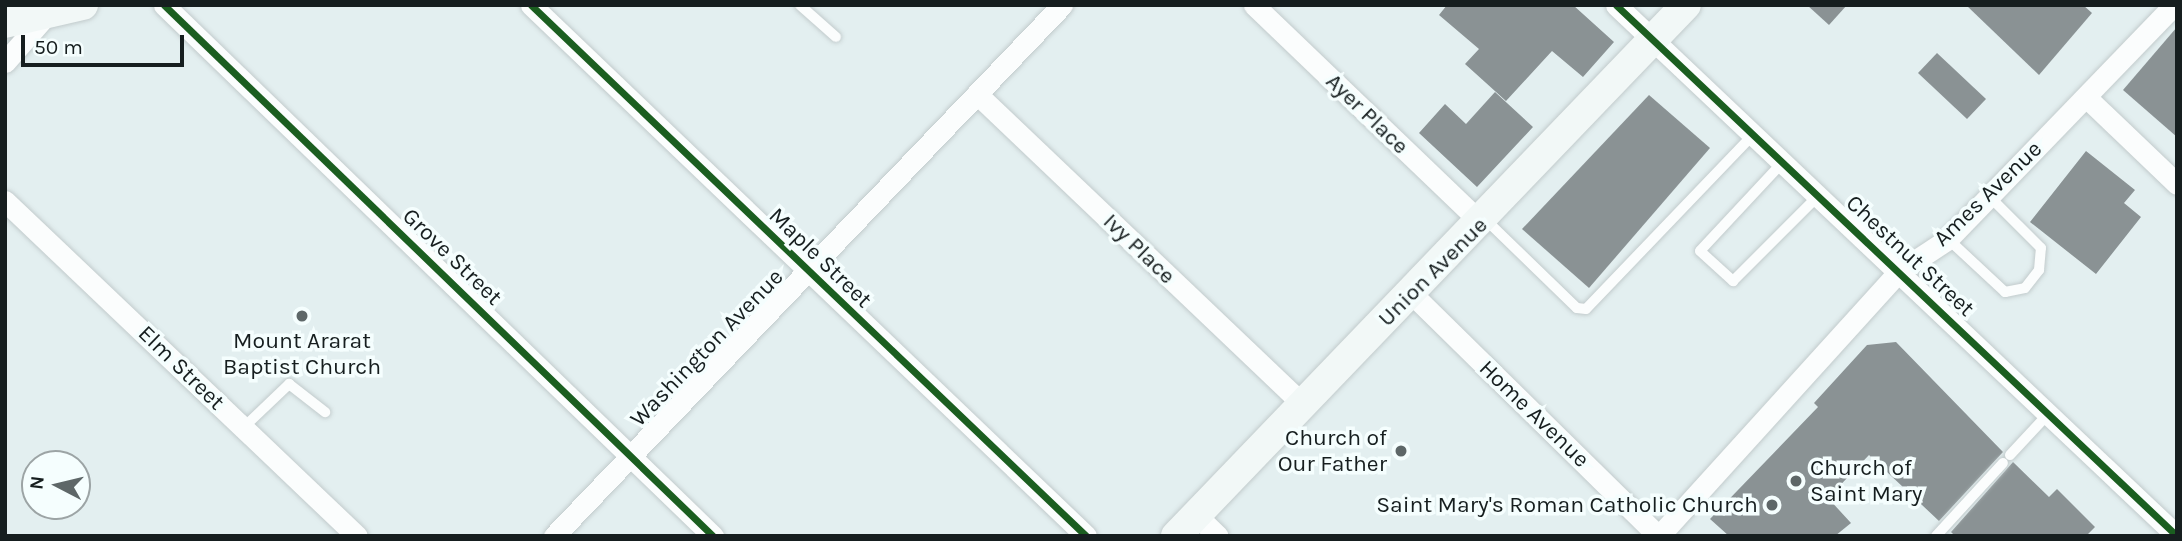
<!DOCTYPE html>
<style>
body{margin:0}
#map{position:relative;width:2182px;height:541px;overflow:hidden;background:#e3eff0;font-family:Karla,sans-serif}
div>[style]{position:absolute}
.building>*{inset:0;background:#8a9294}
.roads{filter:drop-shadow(0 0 2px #c2cbcc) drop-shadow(0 0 2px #c2cbcc)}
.lane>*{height:10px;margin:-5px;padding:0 5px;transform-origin:5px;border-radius:5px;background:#fbfdfd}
.street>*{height:21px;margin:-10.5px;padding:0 10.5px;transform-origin:10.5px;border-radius:10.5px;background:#fbfdfd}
.secondary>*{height:30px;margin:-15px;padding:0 15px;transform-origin:15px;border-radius:15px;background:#f2f8f7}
.cycleway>*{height:7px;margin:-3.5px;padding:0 3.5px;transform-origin:3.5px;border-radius:3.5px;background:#1b5e20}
.dots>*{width:19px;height:19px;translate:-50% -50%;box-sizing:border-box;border:4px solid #f5fefe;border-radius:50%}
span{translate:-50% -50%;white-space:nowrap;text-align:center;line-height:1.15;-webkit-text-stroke:7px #f5fefe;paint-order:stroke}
.street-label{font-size:23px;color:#161e1f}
.poi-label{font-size:23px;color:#161e1f}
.right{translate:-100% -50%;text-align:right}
.left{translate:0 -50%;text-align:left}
.frame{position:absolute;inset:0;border:7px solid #161e1f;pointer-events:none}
.north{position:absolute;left:21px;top:450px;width:70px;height:70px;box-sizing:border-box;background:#f5fefe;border:2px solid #9ca4a5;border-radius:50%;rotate:277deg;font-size:19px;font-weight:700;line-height:28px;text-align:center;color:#161e1f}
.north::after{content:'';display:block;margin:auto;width:24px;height:32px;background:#5e6768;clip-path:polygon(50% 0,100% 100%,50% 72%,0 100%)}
.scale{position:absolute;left:21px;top:35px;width:163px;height:32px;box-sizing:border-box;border:4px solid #161e1f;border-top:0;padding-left:9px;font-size:21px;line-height:24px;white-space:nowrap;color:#161e1f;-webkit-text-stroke:5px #f5fefe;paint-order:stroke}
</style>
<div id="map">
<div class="building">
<div style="clip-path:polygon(1447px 5px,1573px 5px,1614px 42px,1583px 77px,1552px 51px,1506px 101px,1465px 64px,1479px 49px,1439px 15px)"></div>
<div style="clip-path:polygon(1807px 5px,1847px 5px,1829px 25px)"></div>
<div style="clip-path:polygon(1966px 5px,2083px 5px,2092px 13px,2039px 75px)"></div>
<div style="clip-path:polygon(2177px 27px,2177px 137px,2123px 90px)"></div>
<div style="clip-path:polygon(1937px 53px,1986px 99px,1967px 119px,1918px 73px)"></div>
<div style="clip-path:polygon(1495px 92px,1533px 127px,1477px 187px,1419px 133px,1445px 104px,1466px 124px)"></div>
<div style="clip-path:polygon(1649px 95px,1710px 148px,1589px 288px,1522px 229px)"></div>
<div style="clip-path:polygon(2086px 151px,2135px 190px,2124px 203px,2141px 217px,2096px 274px,2030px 222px)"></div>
<div style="clip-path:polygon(1896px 342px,2003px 452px,1939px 521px,1869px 455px,1828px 498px,1851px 523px,1835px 536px,1729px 536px,1710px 519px,1818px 407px,1814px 403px,1867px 345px)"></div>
<div style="clip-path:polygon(2013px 462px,2049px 497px,2057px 489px,2095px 527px,2086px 536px,1955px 536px,1951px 532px)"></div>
</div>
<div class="roads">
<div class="lane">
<div style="left:800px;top:5px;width:48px;rotate:41.6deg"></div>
<div style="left:1782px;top:163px;width:120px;rotate:133deg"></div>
<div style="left:1700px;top:251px;width:45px;rotate:42.3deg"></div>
<div style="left:1733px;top:281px;width:120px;rotate:-45deg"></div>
<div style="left:1485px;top:219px;width:128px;rotate:44.1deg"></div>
<div style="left:1577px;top:308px;width:9px;rotate:6deg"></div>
<div style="left:1586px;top:309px;width:241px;rotate:-46.2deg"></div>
<div style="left:1948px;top:239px;width:78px;rotate:42.9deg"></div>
<div style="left:2005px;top:292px;width:20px;rotate:-11deg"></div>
<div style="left:2025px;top:288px;width:23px;rotate:-52deg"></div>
<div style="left:2039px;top:270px;width:22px;rotate:-85deg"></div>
<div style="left:2041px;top:248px;width:74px;rotate:-135deg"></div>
<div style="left:243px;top:428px;width:64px;rotate:-43.7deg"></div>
<div style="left:289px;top:384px;width:46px;rotate:37.9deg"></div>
<div style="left:2010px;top:455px;width:57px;rotate:-47.1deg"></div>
<div style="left:1936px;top:536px;width:99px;rotate:-47.5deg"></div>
</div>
<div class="street">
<div style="left:164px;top:5px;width:764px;rotate:44.05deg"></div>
<div style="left:531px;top:5px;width:768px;rotate:43.73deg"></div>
<div style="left:1254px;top:5px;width:315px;rotate:43.8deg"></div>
<div style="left:1616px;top:5px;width:772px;rotate:43.43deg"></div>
<div style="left:5px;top:62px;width:65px;rotate:-48.7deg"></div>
<div style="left:977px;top:94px;width:449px;rotate:43.6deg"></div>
<div style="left:2086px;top:97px;width:126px;rotate:43.7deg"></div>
<div style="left:5px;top:201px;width:486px;rotate:43.6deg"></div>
<div style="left:1411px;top:293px;width:346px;rotate:44.5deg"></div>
<div style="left:1196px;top:515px;width:30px;rotate:44deg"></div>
<div style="left:554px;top:536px;width:735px;rotate:-46.27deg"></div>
<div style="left:1659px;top:536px;width:356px;rotate:-47.8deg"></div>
<div style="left:1898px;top:272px;width:60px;rotate:-33.4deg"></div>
<div style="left:1948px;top:239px;width:325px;rotate:-46deg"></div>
</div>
<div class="secondary">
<div style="left:5px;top:23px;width:80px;rotate:-13deg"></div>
<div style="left:1176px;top:536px;width:736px;rotate:-46.16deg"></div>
</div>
</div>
<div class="cycleway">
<div style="left:164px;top:5px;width:764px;rotate:44.05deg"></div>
<div style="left:531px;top:5px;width:768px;rotate:43.73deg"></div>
<div style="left:1616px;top:5px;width:772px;rotate:43.43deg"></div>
</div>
<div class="dots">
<div style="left:302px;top:316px;background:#5e6768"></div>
<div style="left:1401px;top:451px;background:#5e6768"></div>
<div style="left:1796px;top:481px;background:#5e6768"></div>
<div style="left:1772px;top:505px;background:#5e6768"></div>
</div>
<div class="street-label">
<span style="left:1367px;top:114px;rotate:44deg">Ayer Place</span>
<span style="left:1988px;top:194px;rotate:-44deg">Ames Avenue</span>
<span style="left:1139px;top:249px;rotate:44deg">Ivy Place</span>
<span style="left:1910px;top:256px;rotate:43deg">Chestnut Street</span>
<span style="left:452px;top:257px;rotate:44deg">Grove Street</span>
<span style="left:820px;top:258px;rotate:44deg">Maple Street</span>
<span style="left:1433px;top:272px;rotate:-45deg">Union Avenue</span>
<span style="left:707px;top:348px;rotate:-46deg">Washington Avenue</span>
<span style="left:181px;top:368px;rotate:44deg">Elm Street</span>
<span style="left:1534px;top:414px;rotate:44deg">Home Avenue</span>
</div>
<div class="poi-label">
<span style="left:302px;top:354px">Mount Ararat<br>Baptist Church</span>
<span class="right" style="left:1387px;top:451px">Church of<br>Our Father</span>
<span class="left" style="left:1810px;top:481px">Church of<br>Saint Mary</span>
<span class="right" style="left:1758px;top:505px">Saint Mary's Roman Catholic Church</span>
</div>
<div class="frame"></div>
<div class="north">N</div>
<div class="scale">50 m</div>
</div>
